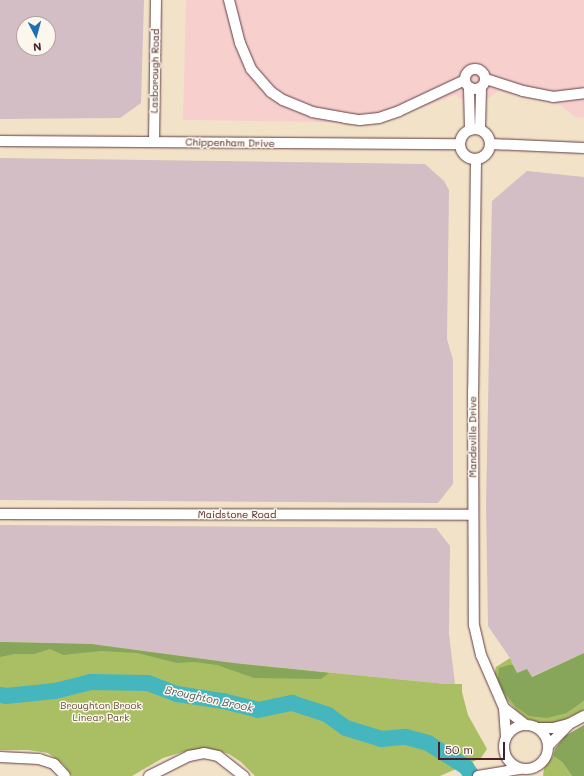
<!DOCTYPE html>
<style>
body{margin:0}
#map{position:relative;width:584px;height:776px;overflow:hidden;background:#f2e3c8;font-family:Mali,sans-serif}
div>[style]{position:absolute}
.built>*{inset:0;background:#f7d0ce}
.industrial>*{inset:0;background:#d2bec4}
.green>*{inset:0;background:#aabf63}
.forest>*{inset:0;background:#87a659}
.river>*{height:16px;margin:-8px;padding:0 8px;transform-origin:8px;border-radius:8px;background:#46b6be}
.roads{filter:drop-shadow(0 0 1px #633c43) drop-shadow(0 0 1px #633c43)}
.minor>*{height:10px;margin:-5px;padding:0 5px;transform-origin:5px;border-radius:5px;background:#fff}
.minor>.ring{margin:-5px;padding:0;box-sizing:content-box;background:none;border:10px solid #fff;border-radius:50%}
span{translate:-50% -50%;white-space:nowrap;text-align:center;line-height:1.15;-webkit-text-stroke:3px #fbf7ec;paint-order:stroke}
.street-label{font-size:10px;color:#4a1f2b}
.park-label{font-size:10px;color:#674f3c}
.water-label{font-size:11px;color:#485b66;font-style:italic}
.north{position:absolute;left:16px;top:16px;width:40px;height:40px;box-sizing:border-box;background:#fbf7ec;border:1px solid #b4a19f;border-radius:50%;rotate:174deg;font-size:11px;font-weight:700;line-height:16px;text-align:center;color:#4a1f2b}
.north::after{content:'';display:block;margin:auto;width:14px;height:18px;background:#1f6fb2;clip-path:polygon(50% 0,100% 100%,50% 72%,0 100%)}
.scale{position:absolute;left:438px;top:742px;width:67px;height:18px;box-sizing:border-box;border:2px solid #4a1f2b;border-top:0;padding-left:5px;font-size:12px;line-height:14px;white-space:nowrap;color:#4a1f2b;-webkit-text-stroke:3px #fbf7ec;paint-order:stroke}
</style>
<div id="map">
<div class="built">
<div style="clip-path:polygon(186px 0,584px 0,584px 117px,576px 118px,561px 105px,498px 91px,489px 98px,461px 99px,455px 95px,380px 123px,183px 120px)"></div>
</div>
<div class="industrial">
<div style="clip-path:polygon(evenodd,0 0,144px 0,141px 103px,120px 118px,0 119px,0 0,24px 24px,48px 24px,48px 48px,24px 48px,24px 24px)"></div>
<div style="clip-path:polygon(0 158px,425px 164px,444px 181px,449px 190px,447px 339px,453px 360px,453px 484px,438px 503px,0 500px)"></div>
<div style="clip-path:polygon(527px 171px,584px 177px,584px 653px,531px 677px,516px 673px,510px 658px,488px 626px,486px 505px,492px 201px)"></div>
<div style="clip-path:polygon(0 525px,436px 528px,450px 546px,449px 634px,455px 684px,446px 684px,233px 663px,91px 644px,0 642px)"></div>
</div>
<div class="green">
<div style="clip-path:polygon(0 642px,91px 644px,233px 663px,446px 684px,462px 684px,462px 692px,468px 715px,487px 749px,481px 758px,440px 776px,255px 776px,241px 762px,229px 754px,215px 750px,200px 750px,183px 752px,163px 758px,132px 776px,72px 776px,63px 764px,48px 753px,28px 750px,0 750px)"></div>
<div style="clip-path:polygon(510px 658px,513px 665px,508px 665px,500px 668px,567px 713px,584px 701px,584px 710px,559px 722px,542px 724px,526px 718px,515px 709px,504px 697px,494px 676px,496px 667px)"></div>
<div style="clip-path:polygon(553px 756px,562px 762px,572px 776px,543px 776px,544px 768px)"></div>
</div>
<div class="forest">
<div style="clip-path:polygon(0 642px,91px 644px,233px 663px,329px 673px,321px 679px,254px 678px,217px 665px,194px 662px,177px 663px,137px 653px,101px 651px,63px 655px,50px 649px,34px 654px,14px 654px,0 657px)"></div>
<div style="clip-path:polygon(584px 653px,584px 701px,567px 713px,547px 718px,529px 716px,516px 707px,503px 691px,498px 679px,499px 668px,508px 665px,513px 665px,517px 673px,527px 669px,532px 677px)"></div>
<div style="clip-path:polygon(584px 725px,584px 776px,572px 776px,562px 762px,553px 756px,555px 749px,565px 736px)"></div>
</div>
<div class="river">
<div style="left:0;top:695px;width:6px;rotate:9deg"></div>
<div style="left:6px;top:696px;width:49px;rotate:-5.8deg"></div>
<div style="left:55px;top:691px;width:36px;rotate:-14deg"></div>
<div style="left:90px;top:682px;width:58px;rotate:1deg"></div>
<div style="left:148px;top:683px;width:31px;rotate:21deg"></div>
<div style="left:177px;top:694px;width:47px;rotate:8.7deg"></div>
<div style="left:223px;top:701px;width:36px;rotate:14deg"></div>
<div style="left:258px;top:710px;width:35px;rotate:-12deg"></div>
<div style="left:292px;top:703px;width:38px;rotate:18deg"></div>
<div style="left:328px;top:715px;width:22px;rotate:36deg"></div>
<div style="left:346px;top:728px;width:37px;rotate:17deg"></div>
<div style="left:381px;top:739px;width:25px;rotate:-5deg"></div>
<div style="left:406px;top:737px;width:23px;rotate:15deg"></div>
<div style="left:428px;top:743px;width:45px;rotate:32.3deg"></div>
<div style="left:466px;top:767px;width:11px;rotate:56deg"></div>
</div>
<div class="roads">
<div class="minor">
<div style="left:229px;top:0;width:44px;rotate:75.7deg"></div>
<div style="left:240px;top:43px;width:28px;rotate:67deg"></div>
<div style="left:251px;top:69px;width:30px;rotate:49deg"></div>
<div style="left:271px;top:92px;width:14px;rotate:34deg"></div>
<div style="left:283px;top:100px;width:31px;rotate:22deg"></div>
<div style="left:312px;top:112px;width:34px;rotate:10deg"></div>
<div style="left:345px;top:118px;width:15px;rotate:8deg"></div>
<div style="left:360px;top:120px;width:19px;rotate:-6deg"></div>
<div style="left:379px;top:118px;width:21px;rotate:-19deg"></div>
<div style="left:399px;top:111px;width:73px;rotate:-25.2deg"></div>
<div class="ring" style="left:465px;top:69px;width:10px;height:10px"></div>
<div style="left:486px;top:79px;width:39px;rotate:18deg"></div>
<div style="left:523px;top:91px;width:31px;rotate:11deg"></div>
<div style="left:553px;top:97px;width:31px;rotate:-7deg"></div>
<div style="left:469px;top:88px;width:42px;rotate:88.6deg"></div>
<div class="ring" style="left:460px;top:129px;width:20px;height:20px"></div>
<div style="left:480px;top:129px;width:41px;rotate:-88.6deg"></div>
<div style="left:0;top:141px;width:460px;rotate:0.4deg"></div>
<div style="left:154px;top:142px;width:142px;rotate:-89.2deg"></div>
<div style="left:491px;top:144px;width:93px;rotate:2.5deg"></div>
<div style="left:476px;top:159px;width:231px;rotate:90.7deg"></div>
<div style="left:473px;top:390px;width:235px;rotate:89.8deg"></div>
<div style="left:474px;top:625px;width:31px;rotate:77deg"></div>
<div style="left:481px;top:655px;width:58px;rotate:66.5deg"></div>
<div style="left:504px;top:708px;width:28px;rotate:86deg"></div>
<div style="left:0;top:514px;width:473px;rotate:0.1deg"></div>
<div style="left:504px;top:708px;width:28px;rotate:38deg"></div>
<div class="ring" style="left:504px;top:725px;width:34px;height:34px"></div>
<div style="left:537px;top:728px;width:16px"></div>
<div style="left:553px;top:728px;width:16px;rotate:-14deg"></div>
<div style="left:569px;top:724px;width:17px;rotate:-28deg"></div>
<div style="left:548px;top:746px;width:30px;rotate:-46deg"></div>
<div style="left:0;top:757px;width:39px;rotate:3deg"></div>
<div style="left:39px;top:759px;width:16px;rotate:18deg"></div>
<div style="left:54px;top:764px;width:16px;rotate:47deg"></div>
<div style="left:149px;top:776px;width:45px;rotate:-26.6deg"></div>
<div style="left:189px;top:756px;width:15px;rotate:-11deg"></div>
<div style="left:204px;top:753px;width:14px;rotate:12deg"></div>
<div style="left:218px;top:756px;width:33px;rotate:38deg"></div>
<div style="left:478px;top:776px;width:43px;rotate:-9.5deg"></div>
</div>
</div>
<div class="street-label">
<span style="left:155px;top:71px;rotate:-89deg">Lasborough Road</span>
<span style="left:230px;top:143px;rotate:1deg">Chippenham Drive</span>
<span style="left:473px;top:437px;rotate:-90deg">Mandeville Drive</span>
<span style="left:237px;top:515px">Maidstone Road</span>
</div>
<div class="park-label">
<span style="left:101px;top:711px">Broughton Brook<br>Linear Park</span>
</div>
<div class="water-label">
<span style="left:209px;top:699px;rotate:12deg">Broughton Brook</span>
</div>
<div class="north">N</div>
<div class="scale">50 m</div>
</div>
